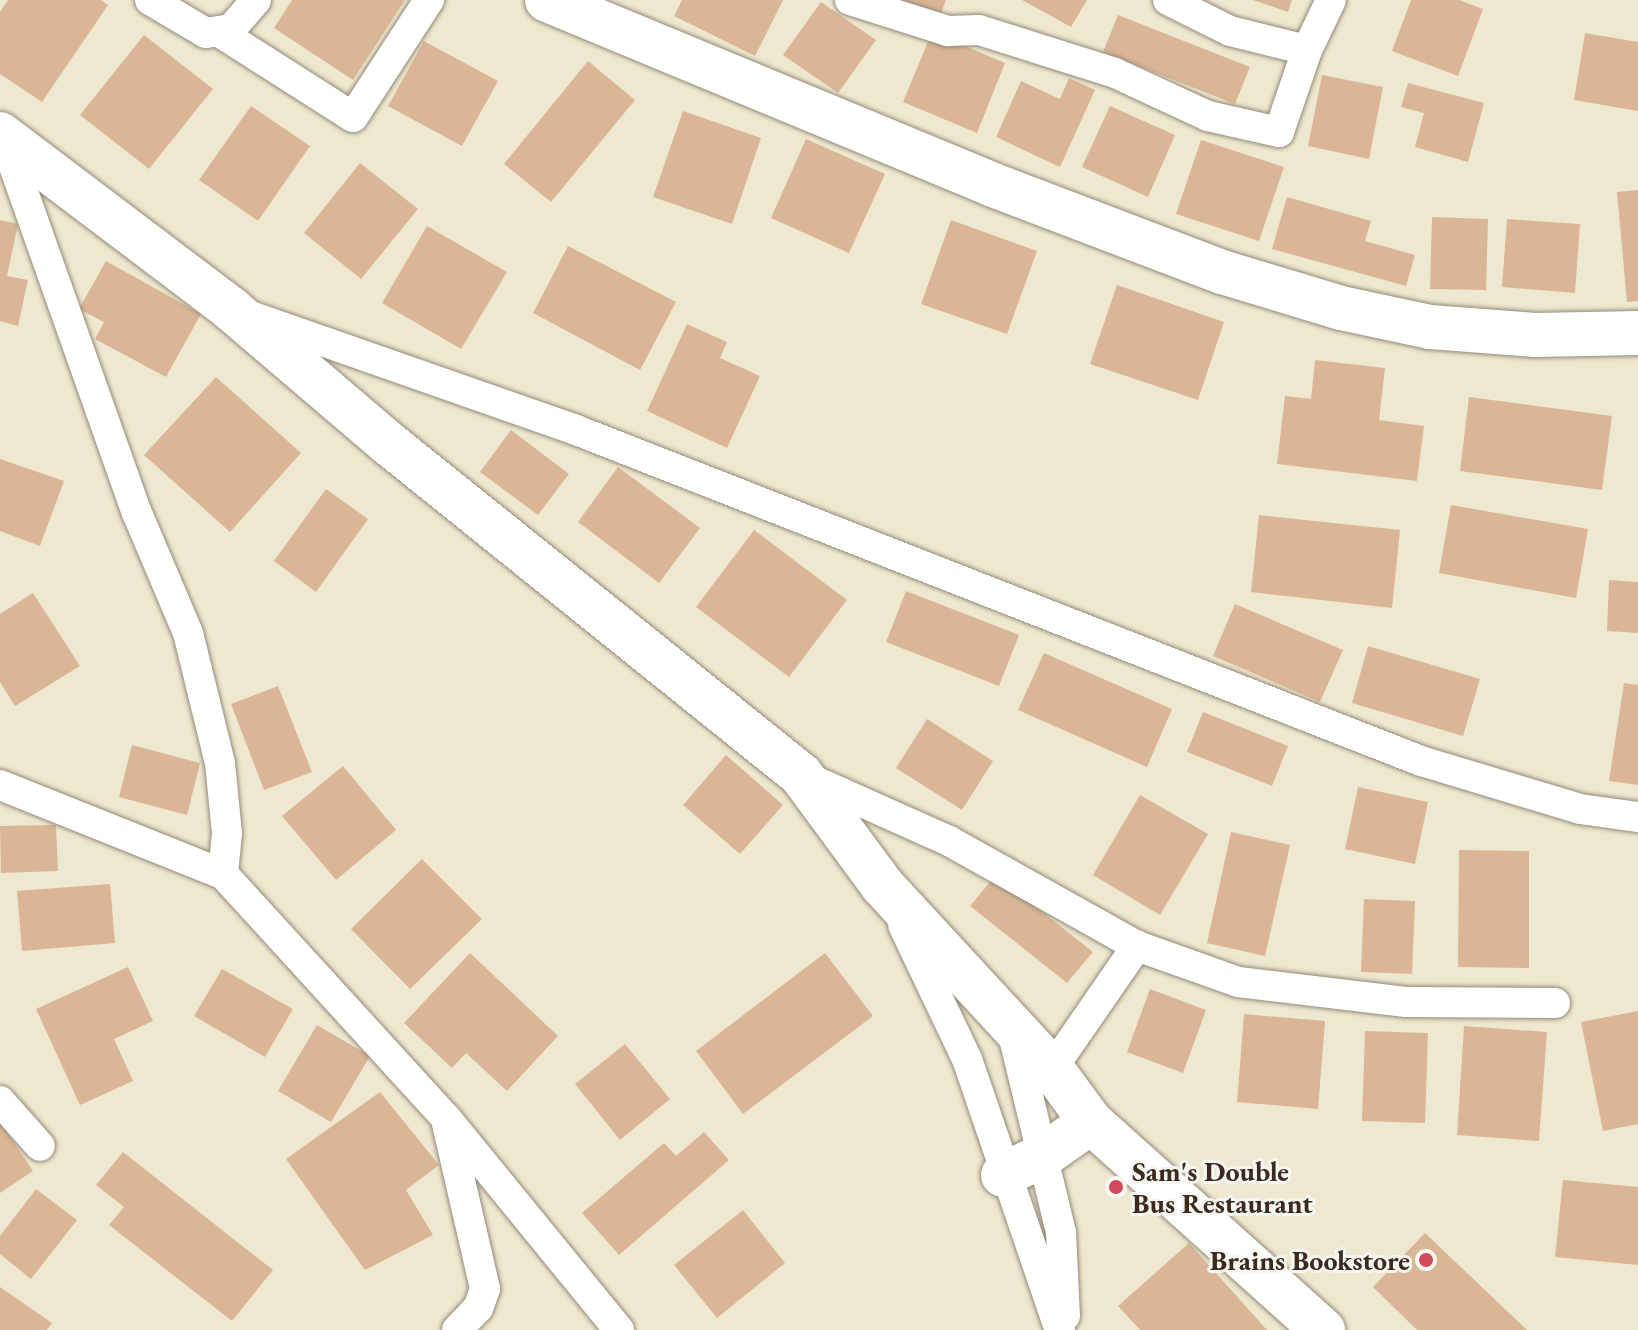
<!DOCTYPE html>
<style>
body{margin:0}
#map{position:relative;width:1638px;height:1330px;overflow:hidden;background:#eee8d0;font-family:"EB Garamond",serif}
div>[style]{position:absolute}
.building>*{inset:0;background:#dbb696}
.roads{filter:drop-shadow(0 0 2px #948977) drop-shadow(0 0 2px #948977)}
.minor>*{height:30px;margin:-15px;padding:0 15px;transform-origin:15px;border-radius:15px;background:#fff}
.secondary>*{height:44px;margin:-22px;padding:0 22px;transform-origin:22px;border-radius:22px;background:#fff}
.dots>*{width:22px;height:22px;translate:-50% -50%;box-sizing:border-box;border:4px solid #f6f6f2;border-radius:50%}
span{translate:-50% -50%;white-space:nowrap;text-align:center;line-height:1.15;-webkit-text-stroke:6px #f6f6f2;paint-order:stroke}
.poi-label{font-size:28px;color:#3b2a1e;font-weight:700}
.left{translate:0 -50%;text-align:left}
.right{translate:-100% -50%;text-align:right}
</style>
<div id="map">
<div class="building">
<div style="clip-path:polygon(8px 0,101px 0,108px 5px,42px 102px,0 74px,0 12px)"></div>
<div style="clip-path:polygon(292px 0,405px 0,353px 80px,274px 28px)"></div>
<div style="clip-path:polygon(682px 0,783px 0,755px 56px,674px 16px)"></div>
<div style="clip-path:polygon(883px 0,946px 0,938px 21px)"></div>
<div style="clip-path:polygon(1022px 0,1087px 0,1071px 27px)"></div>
<div style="clip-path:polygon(1253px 0,1292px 0,1288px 12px)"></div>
<div style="clip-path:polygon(1411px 0,1459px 0,1483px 9px,1458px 76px,1392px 51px)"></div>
<div style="clip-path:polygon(821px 2px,876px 40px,838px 93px,783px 55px)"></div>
<div style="clip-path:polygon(1118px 15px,1250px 67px,1235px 104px,1103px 52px)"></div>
<div style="clip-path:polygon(932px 32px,1005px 63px,977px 133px,903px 102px)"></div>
<div style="clip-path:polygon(1585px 33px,1638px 42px,1638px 111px,1574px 100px)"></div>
<div style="clip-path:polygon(144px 35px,213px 89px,149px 169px,80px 115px)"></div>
<div style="clip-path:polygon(424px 41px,498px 81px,462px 146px,388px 106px)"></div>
<div style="clip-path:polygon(588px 61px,635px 100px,551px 202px,504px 164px)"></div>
<div style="clip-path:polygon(1322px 75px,1383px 87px,1369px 159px,1308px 146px)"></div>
<div style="clip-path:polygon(1069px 78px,1095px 90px,1060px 167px,996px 137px,1021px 81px,1060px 99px)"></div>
<div style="clip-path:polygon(1408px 83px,1484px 103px,1468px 162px,1415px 147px,1424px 113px,1401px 107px)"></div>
<div style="clip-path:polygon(251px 106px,310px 146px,258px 221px,199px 180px)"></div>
<div style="clip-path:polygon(1110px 106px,1175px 135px,1148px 197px,1082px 167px)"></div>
<div style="clip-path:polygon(683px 111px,761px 138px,732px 224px,653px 197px)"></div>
<div style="clip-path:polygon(806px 139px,885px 174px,849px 253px,771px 218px)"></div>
<div style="clip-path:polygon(1201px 140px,1284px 167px,1259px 241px,1176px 214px)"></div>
<div style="clip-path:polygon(360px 163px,418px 209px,361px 279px,304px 233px)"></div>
<div style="clip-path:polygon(1638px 190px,1638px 301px,1627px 302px,1617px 192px)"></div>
<div style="clip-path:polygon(1287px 197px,1371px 221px,1365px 241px,1415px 255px,1406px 286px,1272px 249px)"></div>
<div style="clip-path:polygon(1432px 217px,1488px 219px,1486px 290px,1430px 289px)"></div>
<div style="clip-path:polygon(1507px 219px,1580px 224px,1575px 293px,1502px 287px)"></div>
<div style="clip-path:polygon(0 220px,18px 224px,7px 276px,28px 280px,18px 326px,0 321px)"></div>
<div style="clip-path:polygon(951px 220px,1037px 251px,1007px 334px,921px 304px)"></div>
<div style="clip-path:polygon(427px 226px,507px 272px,461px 349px,382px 303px)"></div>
<div style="clip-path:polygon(568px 246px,676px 302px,640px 370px,533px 313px)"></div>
<div style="clip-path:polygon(106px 261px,201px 314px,166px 377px,95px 339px,104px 322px,79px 309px)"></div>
<div style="clip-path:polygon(1117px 285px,1224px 322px,1198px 400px,1090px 364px)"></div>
<div style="clip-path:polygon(687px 324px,727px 342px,720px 358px,760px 376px,727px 448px,647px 411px)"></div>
<div style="clip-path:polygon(1315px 360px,1385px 368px,1379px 420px,1424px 426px,1417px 481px,1277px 464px,1285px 396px,1311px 399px)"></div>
<div style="clip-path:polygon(216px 377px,301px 453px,230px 532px,144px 455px)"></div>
<div style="clip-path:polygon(1469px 397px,1612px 416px,1602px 490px,1460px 471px)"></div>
<div style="clip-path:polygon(511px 430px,569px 474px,538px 515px,480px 472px)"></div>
<div style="clip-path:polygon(0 459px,64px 481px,40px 546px,0 531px)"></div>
<div style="clip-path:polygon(618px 467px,700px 528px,659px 583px,578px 522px)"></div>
<div style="clip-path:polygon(326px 489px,368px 519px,316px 592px,274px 561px)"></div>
<div style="clip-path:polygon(1451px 505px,1588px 529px,1576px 598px,1439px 573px)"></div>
<div style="clip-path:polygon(1259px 515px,1400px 530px,1392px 608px,1251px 592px)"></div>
<div style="clip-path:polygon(754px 530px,847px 600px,789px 677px,696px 607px)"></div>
<div style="clip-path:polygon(1609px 580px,1638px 582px,1638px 633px,1607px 631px)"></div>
<div style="clip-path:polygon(906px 591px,1019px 635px,999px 686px,886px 642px)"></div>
<div style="clip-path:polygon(33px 593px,80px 666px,15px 706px,0 682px,0 614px)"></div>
<div style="clip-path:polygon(1235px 604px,1343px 650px,1320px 702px,1213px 656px)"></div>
<div style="clip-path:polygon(1368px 646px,1480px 679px,1463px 736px,1352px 703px)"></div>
<div style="clip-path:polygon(1044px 653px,1172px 709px,1147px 767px,1018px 710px)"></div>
<div style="clip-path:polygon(1624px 683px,1638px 685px,1638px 785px,1609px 781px)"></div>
<div style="clip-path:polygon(278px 686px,312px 772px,264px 790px,231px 704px)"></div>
<div style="clip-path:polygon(1203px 712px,1288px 746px,1272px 786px,1187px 752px)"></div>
<div style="clip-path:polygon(927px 719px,993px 761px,962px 810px,896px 768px)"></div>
<div style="clip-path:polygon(132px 745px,200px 763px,187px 815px,119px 797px)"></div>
<div style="clip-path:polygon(726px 755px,783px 805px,740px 854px,683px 805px)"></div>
<div style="clip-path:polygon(343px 766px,396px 830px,336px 880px,282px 816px)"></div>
<div style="clip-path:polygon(1358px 787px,1428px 802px,1415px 864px,1345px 849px)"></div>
<div style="clip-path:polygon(1140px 795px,1208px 834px,1160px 915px,1093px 875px)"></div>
<div style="clip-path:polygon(56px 825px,58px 871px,1px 873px,0 826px)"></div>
<div style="clip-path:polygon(1231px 832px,1290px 845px,1265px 956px,1207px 943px)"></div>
<div style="clip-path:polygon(1459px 850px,1529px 851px,1529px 968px,1458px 967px)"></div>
<div style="clip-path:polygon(422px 859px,482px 919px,410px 989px,351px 929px)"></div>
<div style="clip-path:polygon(996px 875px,1093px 952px,1067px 983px,970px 906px)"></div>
<div style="clip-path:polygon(110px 884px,115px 943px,22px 951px,17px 891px)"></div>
<div style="clip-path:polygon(1364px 899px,1415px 901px,1412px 974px,1361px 972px)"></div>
<div style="clip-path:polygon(470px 953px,558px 1036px,507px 1091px,466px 1053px,452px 1068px,404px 1023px)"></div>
<div style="clip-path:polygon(825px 953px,873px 1016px,743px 1114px,696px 1051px)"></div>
<div style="clip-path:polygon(128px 967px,153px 1021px,114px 1039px,133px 1081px,80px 1105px,36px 1009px)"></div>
<div style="clip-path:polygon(222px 969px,293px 1009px,265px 1057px,194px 1016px)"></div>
<div style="clip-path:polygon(1150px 989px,1206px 1010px,1183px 1073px,1127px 1052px)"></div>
<div style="clip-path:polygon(1638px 1011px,1638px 1124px,1603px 1131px,1581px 1022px)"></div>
<div style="clip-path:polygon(1244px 1014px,1325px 1021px,1318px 1109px,1237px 1102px)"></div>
<div style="clip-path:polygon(317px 1025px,370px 1056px,331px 1122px,278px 1091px)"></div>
<div style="clip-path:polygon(1464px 1026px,1547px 1032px,1539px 1141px,1457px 1135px)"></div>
<div style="clip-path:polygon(1365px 1031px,1428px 1033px,1425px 1123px,1362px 1121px)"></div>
<div style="clip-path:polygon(625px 1044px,670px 1099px,620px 1140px,575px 1084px)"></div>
<div style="clip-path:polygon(380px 1092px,439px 1165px,406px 1190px,433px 1235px,365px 1270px,286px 1159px)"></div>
<div style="clip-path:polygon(0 1122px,33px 1171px,0 1193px)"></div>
<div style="clip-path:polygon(704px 1132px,729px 1160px,619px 1255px,582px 1213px,664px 1143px,676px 1156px)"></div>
<div style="clip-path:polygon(123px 1152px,273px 1270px,232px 1321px,109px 1225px,124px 1207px,96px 1185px)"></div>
<div style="clip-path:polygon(1563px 1180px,1638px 1187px,1638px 1265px,1555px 1257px)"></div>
<div style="clip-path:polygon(36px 1189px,77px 1220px,31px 1279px,0 1254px,0 1236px)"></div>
<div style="clip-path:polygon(743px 1210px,785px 1263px,717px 1318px,674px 1265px)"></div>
<div style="clip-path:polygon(1425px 1233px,1527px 1330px,1417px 1330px,1373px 1287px)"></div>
<div style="clip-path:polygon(1189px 1243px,1267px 1330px,1140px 1330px,1118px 1306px)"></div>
<div style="clip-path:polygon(0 1287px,52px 1323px,47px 1330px,0 1330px)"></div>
</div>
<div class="roads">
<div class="minor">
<div style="left:150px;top:0;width:65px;rotate:30.5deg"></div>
<div style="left:206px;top:33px;width:25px;rotate:-9deg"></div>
<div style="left:231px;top:29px;width:38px;rotate:-49deg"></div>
<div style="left:850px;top:0;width:103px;rotate:17.6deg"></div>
<div style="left:948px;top:31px;width:31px;rotate:-2deg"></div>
<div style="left:979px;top:30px;width:143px;rotate:17.5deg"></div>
<div style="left:1115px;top:73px;width:102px;rotate:24.8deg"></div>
<div style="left:1208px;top:116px;width:73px;rotate:12.7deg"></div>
<div style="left:1279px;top:132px;width:87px;rotate:-71.1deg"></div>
<div style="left:1168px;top:0;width:69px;rotate:26.6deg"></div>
<div style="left:1230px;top:31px;width:79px;rotate:13.9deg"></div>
<div style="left:1307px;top:50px;width:55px;rotate:-64.4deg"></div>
<div style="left:221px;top:33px;width:156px;rotate:32.5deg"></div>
<div style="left:353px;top:117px;width:140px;rotate:-57deg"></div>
<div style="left:4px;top:138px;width:398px;rotate:70.5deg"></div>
<div style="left:137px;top:513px;width:130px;rotate:67deg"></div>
<div style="left:188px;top:633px;width:134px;rotate:76.2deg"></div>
<div style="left:220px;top:763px;width:70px;rotate:84.3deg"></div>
<div style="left:227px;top:833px;width:41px;rotate:95.6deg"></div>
<div style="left:248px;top:315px;width:348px;rotate:19.3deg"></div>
<div style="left:576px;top:430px;width:908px;rotate:21.39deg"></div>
<div style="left:1421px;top:761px;width:166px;rotate:16.8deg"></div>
<div style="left:1580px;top:809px;width:59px;rotate:7.9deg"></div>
<div style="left:806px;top:777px;width:157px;rotate:24.1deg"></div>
<div style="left:949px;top:841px;width:215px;rotate:29.2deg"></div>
<div style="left:1137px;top:946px;width:107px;rotate:19.6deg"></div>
<div style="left:1238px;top:982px;width:169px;rotate:6.8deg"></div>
<div style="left:1406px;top:1002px;width:149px;rotate:0.4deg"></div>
<div style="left:0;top:785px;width:240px;rotate:21.8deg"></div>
<div style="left:223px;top:874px;width:331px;rotate:47.6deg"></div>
<div style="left:446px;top:1118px;width:274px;rotate:50.8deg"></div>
<div style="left:903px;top:925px;width:148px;rotate:64.5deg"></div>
<div style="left:967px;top:1059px;width:287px;rotate:71.1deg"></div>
<div style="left:1013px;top:1034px;width:204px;rotate:76.4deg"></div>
<div style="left:1061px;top:1232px;width:84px;rotate:87.3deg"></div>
<div style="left:1052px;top:1069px;width:150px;rotate:-55.4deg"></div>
<div style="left:0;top:1101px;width:60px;rotate:48.4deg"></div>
<div style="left:447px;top:1124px;width:169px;rotate:77deg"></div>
<div style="left:485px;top:1289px;width:20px;rotate:110deg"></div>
<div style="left:478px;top:1308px;width:30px;rotate:134deg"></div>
</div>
<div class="secondary">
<div style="left:547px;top:0;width:483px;rotate:22.5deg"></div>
<div style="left:993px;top:185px;width:245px;rotate:20.8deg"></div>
<div style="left:1222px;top:272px;width:124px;rotate:16.8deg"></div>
<div style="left:1341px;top:308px;width:91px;rotate:12.1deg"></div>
<div style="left:1430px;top:327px;width:106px;rotate:4.3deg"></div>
<div style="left:1536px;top:335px;width:102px;rotate:-1.1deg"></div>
<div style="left:0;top:134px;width:290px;rotate:37.1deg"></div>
<div style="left:231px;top:309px;width:206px;rotate:40.5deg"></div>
<div style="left:388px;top:443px;width:530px;rotate:38.79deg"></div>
<div style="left:801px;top:775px;width:137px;rotate:53.6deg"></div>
<div style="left:882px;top:885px;width:251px;rotate:47.3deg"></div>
<div style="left:1052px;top:1069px;width:66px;rotate:53.7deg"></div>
<div style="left:1091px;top:1122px;width:312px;rotate:41.9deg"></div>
<div style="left:1003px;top:1175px;width:46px;rotate:-26deg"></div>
<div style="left:1044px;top:1155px;width:57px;rotate:-35.1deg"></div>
</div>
</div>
<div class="dots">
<div style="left:1116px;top:1187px;background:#d1495b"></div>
<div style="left:1426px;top:1260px;background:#d1495b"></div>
</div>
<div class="poi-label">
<span class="left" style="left:1132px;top:1187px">Sam's Double<br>Bus Restaurant</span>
<span class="right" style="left:1410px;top:1260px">Brains Bookstore</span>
</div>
</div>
